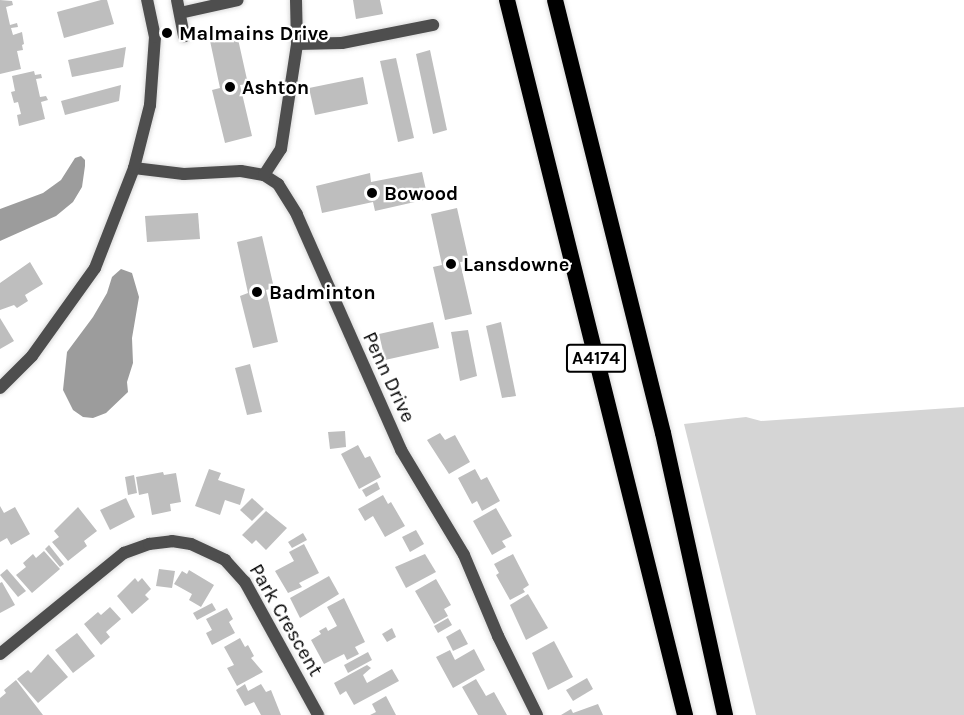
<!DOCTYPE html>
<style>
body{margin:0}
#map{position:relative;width:964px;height:715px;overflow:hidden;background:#fff;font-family:Karla,sans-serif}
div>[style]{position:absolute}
.green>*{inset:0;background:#d5d5d5}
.water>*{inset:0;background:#9c9c9c}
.building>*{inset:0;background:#bebebe}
.roads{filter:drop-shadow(0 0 2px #dbdbdb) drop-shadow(0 0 2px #dbdbdb)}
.minor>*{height:12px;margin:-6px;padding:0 6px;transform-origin:6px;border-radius:6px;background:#4e4e4e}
.tertiary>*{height:12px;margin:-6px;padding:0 6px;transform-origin:6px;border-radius:6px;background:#4e4e4e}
.trunk>*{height:16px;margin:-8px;padding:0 8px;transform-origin:8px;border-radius:8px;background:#000}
.dots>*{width:16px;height:16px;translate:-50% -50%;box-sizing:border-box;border:3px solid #fff;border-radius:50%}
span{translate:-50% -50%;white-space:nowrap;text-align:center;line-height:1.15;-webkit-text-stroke:4.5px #fff;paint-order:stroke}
.shield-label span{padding:2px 4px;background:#fff;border:2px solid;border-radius:4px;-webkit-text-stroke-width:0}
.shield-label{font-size:18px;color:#000;font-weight:700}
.poi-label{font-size:20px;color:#000;font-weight:700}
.left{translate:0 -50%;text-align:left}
.street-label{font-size:20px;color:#000}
</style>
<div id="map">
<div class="green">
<div style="clip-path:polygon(964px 407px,964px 715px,756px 715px,684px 424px,746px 417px,761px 421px)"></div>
</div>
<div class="water">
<div style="clip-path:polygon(81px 156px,85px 160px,85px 166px,82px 187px,73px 202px,56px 216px,0 241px,0 209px,43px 193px,61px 180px,75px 158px)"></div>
<div style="clip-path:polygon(121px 269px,132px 273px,139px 297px,132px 338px,133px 363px,127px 382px,128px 392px,106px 413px,93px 418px,83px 417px,73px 410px,63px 390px,67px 352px,93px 317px,107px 293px,112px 277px)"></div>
</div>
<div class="building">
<div style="clip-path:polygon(0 0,12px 1px,13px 5px,6px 7px,10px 25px,17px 23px,18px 27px,11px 28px,13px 35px,22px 32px,24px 44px,22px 45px,23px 50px,17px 51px,21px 69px,0 74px)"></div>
<div style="clip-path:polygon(101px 0,107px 0,114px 24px,64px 38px,57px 12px)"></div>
<div style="clip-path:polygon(353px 0,380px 0,383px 14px,356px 19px)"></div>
<div style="clip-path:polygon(236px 30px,248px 84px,240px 85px,252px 136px,225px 143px,212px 90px,220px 88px,209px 36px)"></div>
<div style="clip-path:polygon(126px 47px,123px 67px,72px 77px,68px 60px)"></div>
<div style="clip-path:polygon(430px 50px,447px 130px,433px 134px,416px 54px)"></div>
<div style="clip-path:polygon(396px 58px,414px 138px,398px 142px,380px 61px)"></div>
<div style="clip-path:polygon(34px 71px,35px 75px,41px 74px,42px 78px,36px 79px,40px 97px,46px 96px,48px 100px,41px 102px,45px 119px,19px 126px,17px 115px,21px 114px,18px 102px,14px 103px,11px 92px,15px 91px,12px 76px)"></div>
<div style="clip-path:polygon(363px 77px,368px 104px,315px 115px,309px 88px)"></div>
<div style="clip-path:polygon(121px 85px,119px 101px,65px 115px,61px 101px)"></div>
<div style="clip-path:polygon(422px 172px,428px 199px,375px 211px,373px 202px,322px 213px,316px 186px,370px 173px,371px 182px)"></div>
<div style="clip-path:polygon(457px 208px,469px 261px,460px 262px,472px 314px,445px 320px,433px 267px,442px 265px,431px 214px)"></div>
<div style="clip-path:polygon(198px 213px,200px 239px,147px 242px,145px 216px)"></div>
<div style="clip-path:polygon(262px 236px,274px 288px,266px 290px,278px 342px,253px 348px,240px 296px,248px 293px,237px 242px)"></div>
<div style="clip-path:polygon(30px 262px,43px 284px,25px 295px,28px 301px,17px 308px,14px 305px,0 310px,0 283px)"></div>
<div style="clip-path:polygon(0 318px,14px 341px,0 349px)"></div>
<div style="clip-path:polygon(433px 322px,439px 348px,385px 360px,379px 334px)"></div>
<div style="clip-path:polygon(501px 322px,516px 396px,502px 398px,486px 326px)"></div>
<div style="clip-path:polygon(468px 330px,477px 376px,460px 381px,451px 332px)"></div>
<div style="clip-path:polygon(250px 364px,262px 412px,247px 415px,235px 368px)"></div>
<div style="clip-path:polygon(345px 431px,346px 447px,330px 449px,328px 432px)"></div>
<div style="clip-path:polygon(440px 433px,445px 440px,455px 435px,470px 462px,449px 474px,427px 440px)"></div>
<div style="clip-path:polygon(358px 445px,365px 458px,370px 456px,381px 477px,359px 489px,341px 454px)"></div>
<div style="clip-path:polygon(209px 469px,221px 473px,218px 480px,245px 489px,240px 505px,225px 500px,220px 515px,195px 506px)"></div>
<div style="clip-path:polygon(475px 469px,481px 480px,487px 477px,500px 501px,482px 511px,477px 501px,472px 504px,458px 478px)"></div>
<div style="clip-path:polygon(163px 472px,164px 475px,176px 473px,181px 502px,170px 504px,171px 511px,152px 515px,148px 493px,139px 495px,136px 477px)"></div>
<div style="clip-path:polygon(134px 475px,137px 493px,128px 495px,125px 477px)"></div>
<div style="clip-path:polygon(377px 482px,380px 489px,366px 497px,362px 490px)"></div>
<div style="clip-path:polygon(383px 495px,388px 504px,391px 502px,405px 526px,385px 537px,373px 516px,365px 521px,358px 509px)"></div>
<div style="clip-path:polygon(126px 498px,135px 517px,110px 530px,100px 510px)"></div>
<div style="clip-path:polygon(252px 498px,264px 509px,252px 521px,240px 510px)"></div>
<div style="clip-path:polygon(0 506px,4px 513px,15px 507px,30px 534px,11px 545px,7px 538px,0 542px)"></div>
<div style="clip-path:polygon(78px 507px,97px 531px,84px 541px,87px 546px,68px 561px,52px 542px,59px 537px,54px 531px)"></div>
<div style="clip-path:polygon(496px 508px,512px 536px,502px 541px,506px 547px,492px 555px,473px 521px)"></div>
<div style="clip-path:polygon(266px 511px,287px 528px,266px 550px,256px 540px,252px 544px,242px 535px)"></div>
<div style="clip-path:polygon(416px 530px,424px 544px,410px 552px,402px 537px)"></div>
<div style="clip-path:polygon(303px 533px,307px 540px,292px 548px,288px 542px)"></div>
<div style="clip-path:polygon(304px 544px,319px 573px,299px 583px,302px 587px,288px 593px,275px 571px,294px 561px,289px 552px)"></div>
<div style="clip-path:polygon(49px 545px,64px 564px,60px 567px,45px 549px)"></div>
<div style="clip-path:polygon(44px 551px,60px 569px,32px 593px,16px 575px,26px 567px,23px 563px,33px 554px,36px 558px)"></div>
<div style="clip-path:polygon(425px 554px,436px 572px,406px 588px,395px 567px)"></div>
<div style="clip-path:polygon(513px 554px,529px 585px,523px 589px,525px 592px,510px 600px,496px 575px,499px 573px,494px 564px)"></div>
<div style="clip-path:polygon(7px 569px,26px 591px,18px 597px,0 575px)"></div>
<div style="clip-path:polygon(159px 569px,175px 571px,172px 588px,156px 586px)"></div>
<div style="clip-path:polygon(189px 570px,214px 585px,201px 607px,189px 600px,192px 594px,174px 584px,182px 571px,187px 574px)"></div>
<div style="clip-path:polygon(329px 576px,339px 594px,300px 618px,290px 598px)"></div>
<div style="clip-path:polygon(135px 578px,138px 582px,142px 578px,151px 589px,145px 595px,149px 599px,132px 614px,117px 596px)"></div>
<div style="clip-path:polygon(436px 579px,451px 605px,444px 609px,448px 616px,434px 624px,415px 591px)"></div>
<div style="clip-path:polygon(2px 582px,15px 605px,0 613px,0 583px)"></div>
<div style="clip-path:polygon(528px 594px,548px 628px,526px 640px,510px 605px)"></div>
<div style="clip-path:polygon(344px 598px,365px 642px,355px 647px,359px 654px,347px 660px,344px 654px,324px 664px,311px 640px,321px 634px,319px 631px,326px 627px,328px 631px,337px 626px,327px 607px)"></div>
<div style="clip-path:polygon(212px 603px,216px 610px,197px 620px,193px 613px)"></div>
<div style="clip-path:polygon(110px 607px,121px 619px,106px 632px,110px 637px,101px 645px,84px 624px,98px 612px,101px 615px)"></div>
<div style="clip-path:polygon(227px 608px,233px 619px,229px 622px,235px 633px,212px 645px,206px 633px,212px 630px,206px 619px)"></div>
<div style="clip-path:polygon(448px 618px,452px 625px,438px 633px,434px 626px)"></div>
<div style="clip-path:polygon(392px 628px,396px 637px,387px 642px,382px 634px)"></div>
<div style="clip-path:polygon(460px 629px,468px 644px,453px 651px,446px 637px)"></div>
<div style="clip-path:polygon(77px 633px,95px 656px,73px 673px,55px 650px)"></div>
<div style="clip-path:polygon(240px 638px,245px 647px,248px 645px,254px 656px,251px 658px,263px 672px,237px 686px,227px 668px,234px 665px,224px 647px)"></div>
<div style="clip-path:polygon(554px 641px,573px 677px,548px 690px,532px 653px)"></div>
<div style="clip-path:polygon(474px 649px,485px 670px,453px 688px,436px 657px,450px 650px,455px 660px)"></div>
<div style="clip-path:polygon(368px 652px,372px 660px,348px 673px,344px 665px)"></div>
<div style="clip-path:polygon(48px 654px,68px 677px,38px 703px,17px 679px,28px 670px,31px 673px)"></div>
<div style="clip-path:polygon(367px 665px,371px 668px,363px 675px,367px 683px,392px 669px,399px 681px,354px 705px,346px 691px,340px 695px,334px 683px)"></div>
<div style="clip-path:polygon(587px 678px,593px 689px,573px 701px,566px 690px)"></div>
<div style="clip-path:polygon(476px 679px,486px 696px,494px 692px,507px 715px,478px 715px,462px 687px)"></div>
<div style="clip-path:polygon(16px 680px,43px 715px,0 715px,0 698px,6px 693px,4px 690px)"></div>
<div style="clip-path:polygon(245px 684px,248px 691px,261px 684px,266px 692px,271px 690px,281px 715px,261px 715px,254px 702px,245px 706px,236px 690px)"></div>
<div style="clip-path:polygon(386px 696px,396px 715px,370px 715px,376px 712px,372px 704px)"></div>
<div style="clip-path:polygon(598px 704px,603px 715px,561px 715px,571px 709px,573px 713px)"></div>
</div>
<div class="roads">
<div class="minor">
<div style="left:177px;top:0;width:37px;rotate:79deg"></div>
<div style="left:180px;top:13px;width:59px;rotate:-12.6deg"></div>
<div style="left:297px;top:44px;width:45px;rotate:-1.3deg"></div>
<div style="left:342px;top:43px;width:93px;rotate:-11.2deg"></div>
<div style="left:134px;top:168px;width:50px;rotate:6.8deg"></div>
<div style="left:184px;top:174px;width:57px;rotate:-3deg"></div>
<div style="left:241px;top:171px;width:23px;rotate:10deg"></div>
<div style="left:264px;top:175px;width:17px;rotate:33deg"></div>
<div style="left:278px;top:184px;width:36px;rotate:58deg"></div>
<div style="left:297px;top:215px;width:257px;rotate:66.1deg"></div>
<div style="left:401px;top:450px;width:122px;rotate:59deg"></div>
<div style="left:464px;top:555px;width:88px;rotate:67.2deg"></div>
<div style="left:498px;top:636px;width:88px;rotate:63.7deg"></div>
<div style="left:264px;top:175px;width:31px;rotate:-57deg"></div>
<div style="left:281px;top:149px;width:106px;rotate:-81.3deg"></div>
<div style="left:297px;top:44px;width:44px;rotate:-91.3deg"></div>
<div style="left:0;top:654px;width:160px;rotate:-39.2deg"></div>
<div style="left:124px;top:553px;width:27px;rotate:-20deg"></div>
<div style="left:149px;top:544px;width:23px;rotate:-7deg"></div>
<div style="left:172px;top:541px;width:19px;rotate:9deg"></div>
<div style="left:191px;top:544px;width:38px;rotate:25deg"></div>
<div style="left:225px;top:560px;width:30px;rotate:48deg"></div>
<div style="left:245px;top:582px;width:152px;rotate:61.2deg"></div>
</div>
<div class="tertiary">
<div style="left:0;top:388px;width:45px;rotate:-45deg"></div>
<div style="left:32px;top:356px;width:108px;rotate:-54.4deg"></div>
<div style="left:95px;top:268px;width:107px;rotate:-68.7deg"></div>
<div style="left:134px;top:168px;width:65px;rotate:-75.7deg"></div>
<div style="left:150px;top:105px;width:68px;rotate:-85.8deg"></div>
<div style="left:155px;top:37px;width:38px;rotate:-102deg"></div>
</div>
<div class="trunk">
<div style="left:507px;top:0;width:737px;rotate:76.02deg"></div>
<div style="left:555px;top:0;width:446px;rotate:76deg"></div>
<div style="left:663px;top:433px;width:289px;rotate:77.6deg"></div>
</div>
</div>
<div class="dots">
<div style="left:167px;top:33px;background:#000"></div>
<div style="left:230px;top:87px;background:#000"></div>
<div style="left:372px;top:193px;background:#000"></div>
<div style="left:451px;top:264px;background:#000"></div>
<div style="left:257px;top:292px;background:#000"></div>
</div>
<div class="shield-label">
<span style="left:596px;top:358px">A4174</span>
</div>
<div class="poi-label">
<span class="left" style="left:179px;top:33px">Malmains Drive</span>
<span class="left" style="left:242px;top:87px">Ashton</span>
<span class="left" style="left:384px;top:193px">Bowood</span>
<span class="left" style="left:463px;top:264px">Lansdowne</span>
<span class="left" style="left:269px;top:292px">Badminton</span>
</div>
<div class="street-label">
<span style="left:389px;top:377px;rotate:65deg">Penn Drive</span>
<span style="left:286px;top:620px;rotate:60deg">Park Crescent</span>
</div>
</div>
